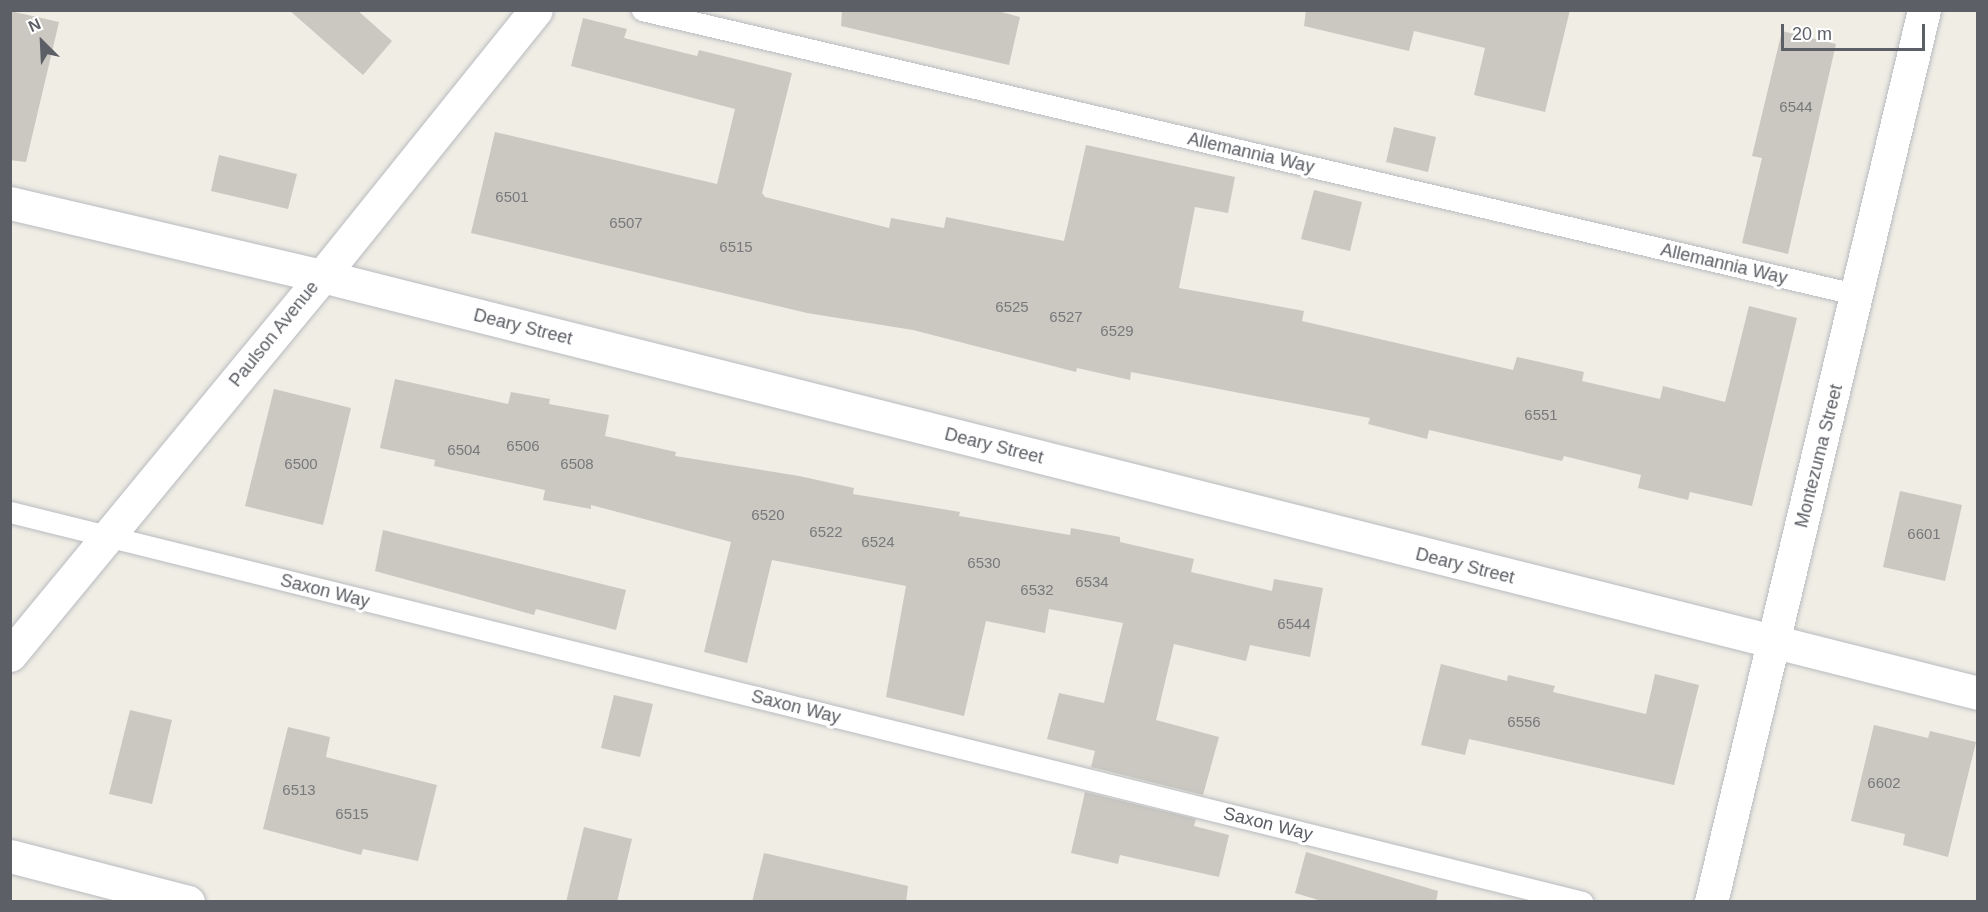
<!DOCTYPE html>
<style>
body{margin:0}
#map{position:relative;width:1988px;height:912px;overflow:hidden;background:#efede4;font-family:Helvetica,sans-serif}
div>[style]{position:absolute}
.building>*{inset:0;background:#cac8c0}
.roads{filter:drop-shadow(0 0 2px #b9bbc0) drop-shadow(0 0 2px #b9bbc0)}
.service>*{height:21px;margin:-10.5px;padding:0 10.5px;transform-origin:10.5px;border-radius:10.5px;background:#fff}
.minor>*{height:33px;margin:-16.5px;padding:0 16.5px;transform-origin:16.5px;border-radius:16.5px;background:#fff}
.tertiary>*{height:33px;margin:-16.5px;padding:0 16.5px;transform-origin:16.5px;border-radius:16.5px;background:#fff}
span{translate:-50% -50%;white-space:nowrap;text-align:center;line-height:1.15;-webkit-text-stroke:6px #fff;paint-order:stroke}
.number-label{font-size:15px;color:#78797c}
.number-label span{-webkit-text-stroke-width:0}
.street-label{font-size:18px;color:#5c5f65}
.frame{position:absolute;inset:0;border:12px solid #5c5f65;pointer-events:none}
.north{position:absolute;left:12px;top:12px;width:60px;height:60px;-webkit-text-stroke:4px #fff;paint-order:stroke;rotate:336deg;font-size:16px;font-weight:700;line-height:24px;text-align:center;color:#5c5f65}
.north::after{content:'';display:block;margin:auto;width:21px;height:27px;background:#5c5f65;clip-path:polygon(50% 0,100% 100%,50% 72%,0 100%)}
.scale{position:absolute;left:1781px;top:24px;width:144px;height:27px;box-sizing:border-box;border:3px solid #5c5f65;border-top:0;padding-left:8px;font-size:18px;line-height:21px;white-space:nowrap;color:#5c5f65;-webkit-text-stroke:4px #fff;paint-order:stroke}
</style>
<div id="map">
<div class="building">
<div style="clip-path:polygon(289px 10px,357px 10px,392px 41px,363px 75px)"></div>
<div style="clip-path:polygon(842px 10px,994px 10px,1020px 17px,1009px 65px,841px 26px)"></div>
<div style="clip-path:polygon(1306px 10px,1570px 10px,1545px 112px,1474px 95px,1485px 48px,1414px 31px,1409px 51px,1304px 26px)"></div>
<div style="clip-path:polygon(10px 11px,59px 22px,26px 162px,10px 160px)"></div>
<div style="clip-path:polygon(583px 18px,627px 29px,624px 38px,697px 56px,699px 50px,792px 73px,762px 193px,765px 197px,889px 228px,891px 218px,944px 228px,946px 217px,1064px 241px,1086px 145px,1235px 177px,1228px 213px,1195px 207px,1179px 288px,1304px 311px,1302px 321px,1513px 370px,1517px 357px,1584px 372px,1582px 381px,1660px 399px,1663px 386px,1725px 402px,1749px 306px,1797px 318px,1752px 506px,1690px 492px,1688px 500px,1638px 488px,1641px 475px,1564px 456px,1562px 461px,1429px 430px,1427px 439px,1368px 424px,1370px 418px,1131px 372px,1130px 380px,1077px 368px,1076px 372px,913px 330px,807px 313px,471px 233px,495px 132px,717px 184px,735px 109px,571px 66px)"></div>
<div style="clip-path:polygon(1782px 31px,1836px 44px,1788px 254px,1742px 243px,1762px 158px,1752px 156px)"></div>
<div style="clip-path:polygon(1394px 127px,1436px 137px,1428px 172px,1386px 162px)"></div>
<div style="clip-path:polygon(219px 155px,297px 174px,288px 209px,211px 191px)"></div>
<div style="clip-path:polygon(1314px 190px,1362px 202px,1350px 251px,1301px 239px)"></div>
<div style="clip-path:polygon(395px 379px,508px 404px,511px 392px,550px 399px,549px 404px,609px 415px,605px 436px,676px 452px,675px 456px,799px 476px,854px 488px,853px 494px,960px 512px,959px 516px,1070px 535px,1071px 528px,1120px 537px,1120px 542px,1194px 559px,1191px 572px,1272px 591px,1274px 579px,1323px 588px,1310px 657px,1250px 645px,1246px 661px,1174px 644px,1156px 720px,1219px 737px,1203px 795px,1091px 767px,1095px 751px,1047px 739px,1059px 693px,1104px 703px,1123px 623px,1049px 609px,1045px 633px,986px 621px,964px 716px,886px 697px,906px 586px,772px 560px,747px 663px,704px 652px,731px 542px,591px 505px,591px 509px,543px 500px,545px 490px,434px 466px,435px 460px,380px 448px)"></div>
<div style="clip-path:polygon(274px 389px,351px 408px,323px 525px,245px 506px)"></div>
<div style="clip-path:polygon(1900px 491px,1962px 505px,1945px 581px,1883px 567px)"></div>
<div style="clip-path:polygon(383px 530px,626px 590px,616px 630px,536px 609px,534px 615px,375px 571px)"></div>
<div style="clip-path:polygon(1441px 664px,1507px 681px,1508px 675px,1555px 686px,1553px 692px,1646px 714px,1655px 674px,1699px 685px,1674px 785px,1469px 739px,1465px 755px,1421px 745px)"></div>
<div style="clip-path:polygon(614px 695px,653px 704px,640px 757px,601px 748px)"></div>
<div style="clip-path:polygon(130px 710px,172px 720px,152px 804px,109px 794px)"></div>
<div style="clip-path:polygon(1874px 725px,1928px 738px,1930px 731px,1976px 742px,1948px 857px,1903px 845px,1905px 834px,1851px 821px)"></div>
<div style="clip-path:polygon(288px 727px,330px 737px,326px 757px,437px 785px,418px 861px,363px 849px,361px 855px,263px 829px)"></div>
<div style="clip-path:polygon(1085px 792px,1196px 819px,1194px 826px,1229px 835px,1219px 877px,1120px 855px,1118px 864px,1071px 853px)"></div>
<div style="clip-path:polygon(584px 827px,632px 839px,617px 902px,566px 902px)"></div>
<div style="clip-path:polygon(1306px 852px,1438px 891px,1436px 902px,1325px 902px,1295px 893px)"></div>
<div style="clip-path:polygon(764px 853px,908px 886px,906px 902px,752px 902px)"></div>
</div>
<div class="roads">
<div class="service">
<div style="left:642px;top:10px;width:1250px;rotate:13.18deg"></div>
<div style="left:10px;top:512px;width:1620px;rotate:13.93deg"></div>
</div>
<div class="minor">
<div style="left:10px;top:655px;width:491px;rotate:-50.5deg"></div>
<div style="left:322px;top:276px;width:1708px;rotate:14.13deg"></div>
<div style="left:10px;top:856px;width:184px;rotate:14.5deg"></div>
<div style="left:1711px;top:902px;width:917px;rotate:-76.57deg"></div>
</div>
<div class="tertiary">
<div style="left:10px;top:203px;width:320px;rotate:13.2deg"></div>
<div style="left:322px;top:276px;width:341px;rotate:-51.2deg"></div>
</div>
</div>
<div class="number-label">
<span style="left:1796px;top:107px">6544</span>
<span style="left:512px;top:197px">6501</span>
<span style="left:626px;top:223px">6507</span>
<span style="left:736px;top:247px">6515</span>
<span style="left:1012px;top:307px">6525</span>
<span style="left:1066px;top:317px">6527</span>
<span style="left:1117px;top:331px">6529</span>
<span style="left:1541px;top:415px">6551</span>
<span style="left:523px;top:446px">6506</span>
<span style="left:464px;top:450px">6504</span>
<span style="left:301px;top:464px">6500</span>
<span style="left:577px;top:464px">6508</span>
<span style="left:768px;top:515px">6520</span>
<span style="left:826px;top:532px">6522</span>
<span style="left:1924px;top:534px">6601</span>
<span style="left:878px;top:542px">6524</span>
<span style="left:984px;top:563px">6530</span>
<span style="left:1092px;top:582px">6534</span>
<span style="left:1037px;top:590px">6532</span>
<span style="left:1294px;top:624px">6544</span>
<span style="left:1524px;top:722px">6556</span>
<span style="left:1884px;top:783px">6602</span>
<span style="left:299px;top:790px">6513</span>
<span style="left:352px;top:814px">6515</span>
</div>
<div class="street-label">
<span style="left:1251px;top:153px;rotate:13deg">Allemannia Way</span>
<span style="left:1724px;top:264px;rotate:13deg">Allemannia Way</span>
<span style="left:523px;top:327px;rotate:14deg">Deary Street</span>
<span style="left:274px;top:334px;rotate:-51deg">Paulson Avenue</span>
<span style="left:994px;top:446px;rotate:14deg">Deary Street</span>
<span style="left:1819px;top:456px;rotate:-76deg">Montezuma Street</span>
<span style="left:1465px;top:566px;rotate:14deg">Deary Street</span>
<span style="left:325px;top:591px;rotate:14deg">Saxon Way</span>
<span style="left:796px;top:707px;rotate:14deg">Saxon Way</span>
<span style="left:1268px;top:824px;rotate:14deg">Saxon Way</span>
</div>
<div class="frame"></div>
<div class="north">N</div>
<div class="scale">20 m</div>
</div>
